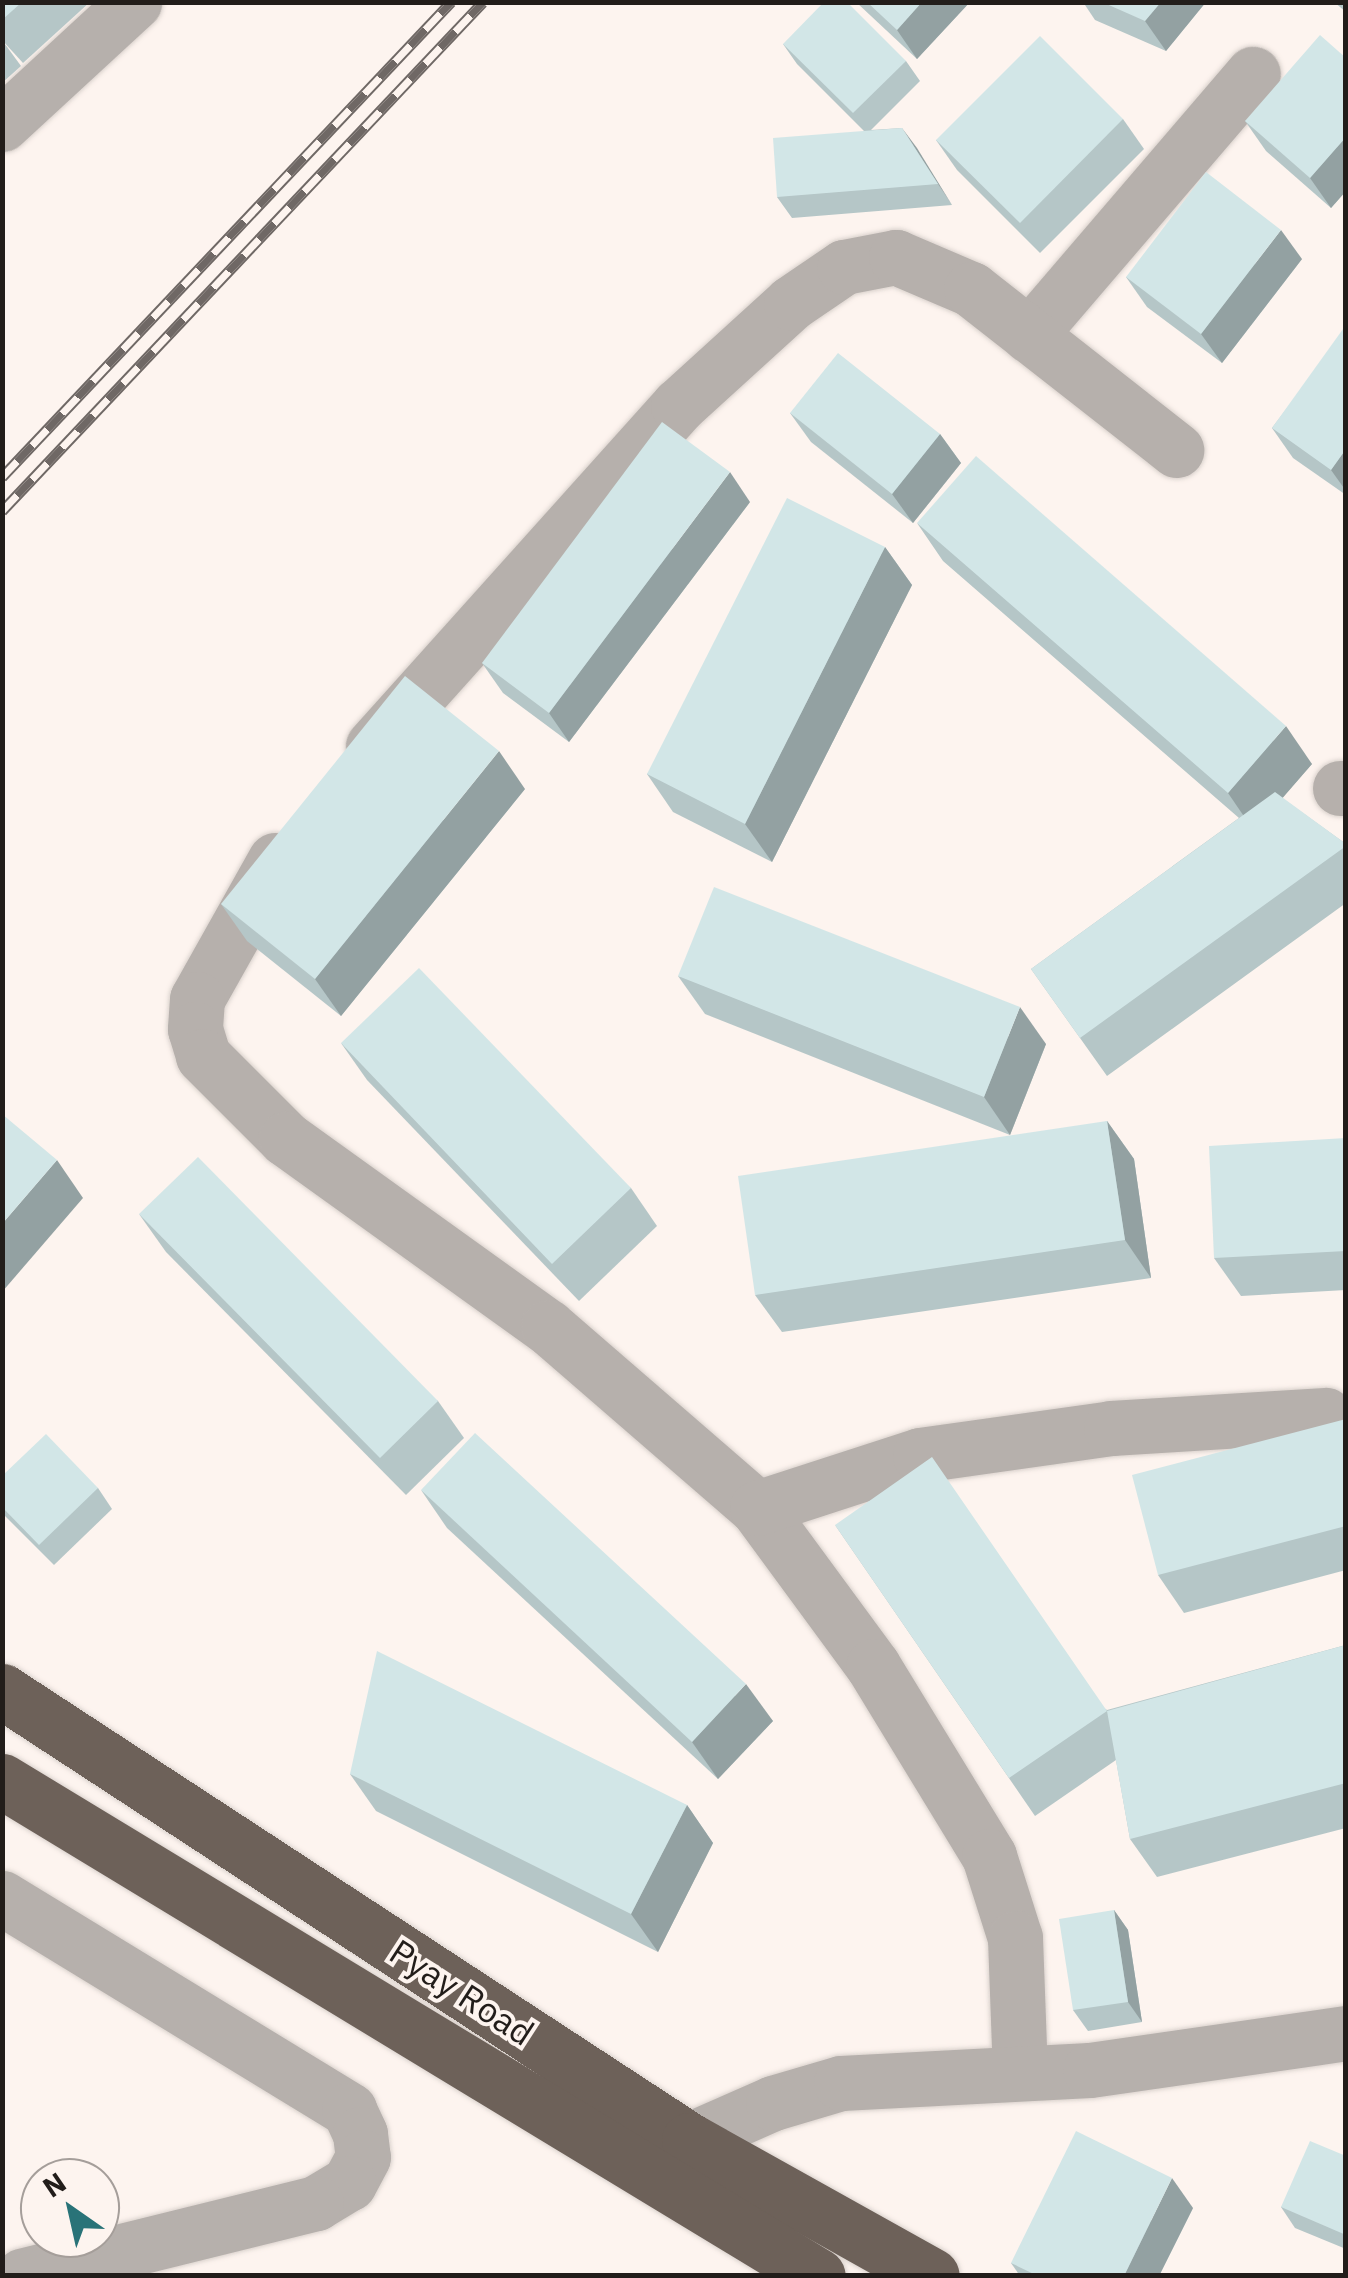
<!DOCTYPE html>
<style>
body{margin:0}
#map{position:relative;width:1348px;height:2278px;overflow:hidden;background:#fdf4ef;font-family:"IBM Plex Sans",sans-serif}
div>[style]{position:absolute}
.roads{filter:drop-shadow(0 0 2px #dad2cd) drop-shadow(0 0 2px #dad2cd)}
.minor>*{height:55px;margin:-27.5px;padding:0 27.5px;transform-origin:27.5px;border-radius:27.5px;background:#b6b0ac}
.highway>*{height:55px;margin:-27.5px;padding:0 27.5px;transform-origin:27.5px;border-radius:27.5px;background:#6d6159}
.rail>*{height:11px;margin-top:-5.5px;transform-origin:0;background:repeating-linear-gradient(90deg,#fdf4ef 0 22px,#6f6865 0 44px);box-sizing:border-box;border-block:2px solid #6f6865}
.wall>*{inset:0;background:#b5c6c7}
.shaded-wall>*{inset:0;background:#93a1a2}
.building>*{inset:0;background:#d2e6e7}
span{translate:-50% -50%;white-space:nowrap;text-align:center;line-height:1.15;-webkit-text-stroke:8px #fdf4ef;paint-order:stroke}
.street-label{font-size:35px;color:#221d1a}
.frame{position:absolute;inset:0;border:5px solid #221d1a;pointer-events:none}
.north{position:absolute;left:20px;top:2158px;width:100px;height:100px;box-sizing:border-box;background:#fdf4ef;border:2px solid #a59e9a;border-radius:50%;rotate:326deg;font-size:28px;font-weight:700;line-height:40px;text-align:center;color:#221d1a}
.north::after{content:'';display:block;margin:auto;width:35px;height:45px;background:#297378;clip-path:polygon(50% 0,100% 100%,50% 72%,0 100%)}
</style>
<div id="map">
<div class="roads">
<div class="minor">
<div style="left:2px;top:124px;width:180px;rotate:-42.7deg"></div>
<div style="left:1029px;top:335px;width:344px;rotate:-49.4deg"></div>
<div style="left:373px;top:746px;width:457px;rotate:-48.1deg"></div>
<div style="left:678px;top:406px;width:153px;rotate:-42.3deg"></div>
<div style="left:791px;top:303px;width:64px;rotate:-34.2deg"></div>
<div style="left:844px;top:267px;width:53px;rotate:-10.9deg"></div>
<div style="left:896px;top:257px;width:82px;rotate:23.1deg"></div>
<div style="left:971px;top:289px;width:261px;rotate:38.1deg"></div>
<div style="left:1340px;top:788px;width:6px"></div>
<div style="left:275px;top:860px;width:159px;rotate:119.3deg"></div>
<div style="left:197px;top:999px;width:30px;rotate:94deg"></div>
<div style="left:195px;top:1029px;width:28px;rotate:73deg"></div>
<div style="left:203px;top:1056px;width:117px;rotate:45deg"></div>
<div style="left:286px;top:1139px;width:322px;rotate:35.7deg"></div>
<div style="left:548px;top:1327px;width:276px;rotate:40.9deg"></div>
<div style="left:757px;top:1508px;width:196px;rotate:53.7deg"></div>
<div style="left:873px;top:1666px;width:223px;rotate:58.6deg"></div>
<div style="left:989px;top:1856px;width:86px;rotate:72.4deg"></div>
<div style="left:1015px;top:1938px;width:134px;rotate:87.9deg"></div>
<div style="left:757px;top:1508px;width:171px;rotate:-18deg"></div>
<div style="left:920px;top:1455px;width:193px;rotate:-8deg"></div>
<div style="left:1111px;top:1428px;width:215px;rotate:-3.5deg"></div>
<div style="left:2px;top:1898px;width:407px;rotate:31.4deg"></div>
<div style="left:349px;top:2110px;width:26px;rotate:65deg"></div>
<div style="left:360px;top:2134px;width:23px;rotate:83deg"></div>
<div style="left:363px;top:2157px;width:30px;rotate:118deg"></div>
<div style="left:349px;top:2183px;width:39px;rotate:149deg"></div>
<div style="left:316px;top:2203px;width:303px;rotate:166.1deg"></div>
<div style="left:672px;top:2178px;width:42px;rotate:-65.9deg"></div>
<div style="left:689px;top:2140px;width:92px;rotate:-23.8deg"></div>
<div style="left:773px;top:2103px;width:71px;rotate:-16.4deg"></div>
<div style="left:841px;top:2083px;width:249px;rotate:-3deg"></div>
<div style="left:1090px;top:2070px;width:259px;rotate:-8.2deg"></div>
</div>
<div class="highway">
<div style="left:2px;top:1691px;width:821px;rotate:33.17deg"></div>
<div style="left:689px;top:2140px;width:278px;rotate:29.2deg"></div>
<div style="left:2px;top:1781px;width:954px;rotate:31.24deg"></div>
</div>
</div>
<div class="rail">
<div style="left:2px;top:477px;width:654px;rotate:-46.61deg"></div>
<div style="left:2px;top:511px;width:700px;rotate:-46.62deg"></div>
</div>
<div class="wall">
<div style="clip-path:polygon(2px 2px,90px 2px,23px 63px,2px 40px)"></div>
<div style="clip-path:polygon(856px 2px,970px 2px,917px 59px)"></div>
<div style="clip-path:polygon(1083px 2px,1206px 2px,1166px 51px,1095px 20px)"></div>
<div style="clip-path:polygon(1334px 2px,1346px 2px,1346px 12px)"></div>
<div style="clip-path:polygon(2px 40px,21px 66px,2px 83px)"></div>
<div style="clip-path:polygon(783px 44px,906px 61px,920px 81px,871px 130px,902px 128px,952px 205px,792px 218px,777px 197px,864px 131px,797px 64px)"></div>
<div style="clip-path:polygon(1346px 58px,1346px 191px,1331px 208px,1266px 151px,1245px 121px)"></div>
<div style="clip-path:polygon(1123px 119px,1144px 149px,1040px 253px,957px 170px,936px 140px)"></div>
<div style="clip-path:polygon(1302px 259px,1222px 363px,1147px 307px,1126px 277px)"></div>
<div style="clip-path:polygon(1346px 330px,1346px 495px,1293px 458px,1272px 428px)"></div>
<div style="clip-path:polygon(790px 413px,940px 434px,961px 463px,913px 523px,811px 442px)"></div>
<div style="clip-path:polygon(750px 502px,569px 742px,503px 693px,482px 663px)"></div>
<div style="clip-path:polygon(917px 523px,1312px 764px,1282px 798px,1346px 844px,1346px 903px,1107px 1076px,1031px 969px,1239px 818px,943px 561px)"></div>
<div style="clip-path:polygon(885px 547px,912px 585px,772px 862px,673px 812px,647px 774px)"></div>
<div style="clip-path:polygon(525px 789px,341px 1016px,247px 941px,221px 904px)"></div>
<div style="clip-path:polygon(678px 976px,1046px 1044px,1010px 1135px,705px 1014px)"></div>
<div style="clip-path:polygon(341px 1043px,631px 1188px,657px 1226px,579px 1301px,367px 1080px)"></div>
<div style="clip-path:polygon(1107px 1121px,1134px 1159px,1151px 1278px,782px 1332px,755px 1295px)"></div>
<div style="clip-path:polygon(1346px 1138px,1346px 1290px,1241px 1296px,1214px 1258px)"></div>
<div style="clip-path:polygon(139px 1214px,438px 1401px,464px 1438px,406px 1495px,166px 1252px)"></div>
<div style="clip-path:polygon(1346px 1419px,1346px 1570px,1184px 1613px,1158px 1575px)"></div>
<div style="clip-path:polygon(2px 1476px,98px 1488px,112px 1509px,54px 1565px,2px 1513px)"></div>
<div style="clip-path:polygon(421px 1490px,773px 1721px,718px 1779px,447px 1528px)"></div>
<div style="clip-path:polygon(835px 1525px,1107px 1710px,1346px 1645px,1346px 1828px,1157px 1877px,1130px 1839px,1116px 1760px,1035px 1816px)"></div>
<div style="clip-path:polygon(350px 1774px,687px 1805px,713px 1843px,658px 1952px,376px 1811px)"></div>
<div style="clip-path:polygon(1114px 1910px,1128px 1930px,1142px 2022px,1088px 2031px,1073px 2010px)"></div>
<div style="clip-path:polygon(1346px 2156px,1346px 2249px,1295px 2228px,1281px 2207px)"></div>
<div style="clip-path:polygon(1193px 2208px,1159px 2276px,1020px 2276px,1011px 2263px)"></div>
</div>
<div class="shaded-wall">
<div style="clip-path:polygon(922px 2px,970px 2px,917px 59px,897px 30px)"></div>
<div style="clip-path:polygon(1161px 2px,1206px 2px,1166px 51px,1145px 21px)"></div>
<div style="clip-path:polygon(902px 128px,917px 148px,952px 205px,938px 184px)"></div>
<div style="clip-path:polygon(1346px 137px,1346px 191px,1331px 208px,1310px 178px)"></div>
<div style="clip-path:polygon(1281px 230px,1302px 259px,1222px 363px,1201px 334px)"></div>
<div style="clip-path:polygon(940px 434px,961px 463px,913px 523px,892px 494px)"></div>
<div style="clip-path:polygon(1346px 449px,1346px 491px,1331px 470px)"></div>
<div style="clip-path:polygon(730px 472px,750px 502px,569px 742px,549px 713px)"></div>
<div style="clip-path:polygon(885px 547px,912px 585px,772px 862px,745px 824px)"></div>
<div style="clip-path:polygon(1286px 726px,1312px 764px,1254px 831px,1228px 793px)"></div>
<div style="clip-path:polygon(499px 751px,525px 789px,341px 1016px,315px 979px)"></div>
<div style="clip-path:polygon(1020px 1007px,1046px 1044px,1010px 1135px,984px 1097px)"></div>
<div style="clip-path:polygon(1107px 1121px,1134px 1159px,1151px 1278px,1125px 1240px)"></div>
<div style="clip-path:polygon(57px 1160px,83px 1198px,2px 1292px,2px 1224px)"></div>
<div style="clip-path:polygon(746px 1684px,773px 1721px,718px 1779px,692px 1742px)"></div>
<div style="clip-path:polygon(687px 1805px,713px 1843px,658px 1952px,631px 1914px)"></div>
<div style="clip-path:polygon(1114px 1910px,1128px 1930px,1142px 2022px,1128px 2002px)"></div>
<div style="clip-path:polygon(1172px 2178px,1193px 2208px,1159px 2276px,1124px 2276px)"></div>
</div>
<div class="building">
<div style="clip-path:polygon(2px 2px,22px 2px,2px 20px)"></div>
<div style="clip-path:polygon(824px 2px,847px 2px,906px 61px,853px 113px,783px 44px)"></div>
<div style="clip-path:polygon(867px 2px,922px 2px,897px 30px)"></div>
<div style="clip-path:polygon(1102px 2px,1161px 2px,1145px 21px)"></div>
<div style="clip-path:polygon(1320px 35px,1346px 58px,1346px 137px,1310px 178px,1245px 121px)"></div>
<div style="clip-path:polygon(1040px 36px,1123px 119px,1020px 223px,936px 140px)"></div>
<div style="clip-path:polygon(902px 128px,938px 184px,777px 197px,773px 138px)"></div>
<div style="clip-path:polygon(1206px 172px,1281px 230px,1201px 334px,1126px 277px)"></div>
<div style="clip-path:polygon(1343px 329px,1346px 330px,1346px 449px,1331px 470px,1272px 428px)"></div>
<div style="clip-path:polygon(838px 353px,940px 434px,892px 494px,790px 413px)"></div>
<div style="clip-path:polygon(662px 422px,730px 472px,549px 713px,482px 663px)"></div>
<div style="clip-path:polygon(976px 456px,1286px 726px,1228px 793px,917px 523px)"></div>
<div style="clip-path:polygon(787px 498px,885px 547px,745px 824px,647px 774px)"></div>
<div style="clip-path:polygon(405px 676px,499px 751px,315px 979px,221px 904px)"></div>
<div style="clip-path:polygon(1275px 792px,1346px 844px,1346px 846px,1080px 1038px,1031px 969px)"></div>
<div style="clip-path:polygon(714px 887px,1020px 1007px,984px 1097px,678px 976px)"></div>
<div style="clip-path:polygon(419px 968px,631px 1188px,552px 1264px,341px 1043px)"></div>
<div style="clip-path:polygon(2px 1114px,57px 1160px,2px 1224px)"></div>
<div style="clip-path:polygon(1107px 1121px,1125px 1240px,755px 1295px,738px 1176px)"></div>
<div style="clip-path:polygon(1346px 1138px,1346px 1251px,1214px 1258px,1209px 1146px)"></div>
<div style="clip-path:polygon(198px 1157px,438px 1401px,380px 1458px,139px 1214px)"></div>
<div style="clip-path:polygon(1346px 1419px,1346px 1526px,1158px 1575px,1132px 1475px)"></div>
<div style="clip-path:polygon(475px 1433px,746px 1684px,692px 1742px,421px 1490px)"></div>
<div style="clip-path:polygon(46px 1434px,98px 1488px,39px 1545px,2px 1507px,2px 1476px)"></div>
<div style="clip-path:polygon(932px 1457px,1107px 1711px,1346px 1645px,1346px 1783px,1130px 1839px,1107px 1711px,1009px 1778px,835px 1525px)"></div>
<div style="clip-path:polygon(377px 1651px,687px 1805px,631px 1914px,350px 1774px)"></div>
<div style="clip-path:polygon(1114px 1910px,1128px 2002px,1073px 2010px,1059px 1919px)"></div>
<div style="clip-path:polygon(1076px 2131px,1172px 2178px,1124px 2276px,1038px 2276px,1011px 2263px)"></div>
<div style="clip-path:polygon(1310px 2141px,1346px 2156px,1346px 2235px,1281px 2207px)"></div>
</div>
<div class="street-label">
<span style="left:462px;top:1992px;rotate:33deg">Pyay Road</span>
</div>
<div class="frame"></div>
<div class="north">N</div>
</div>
